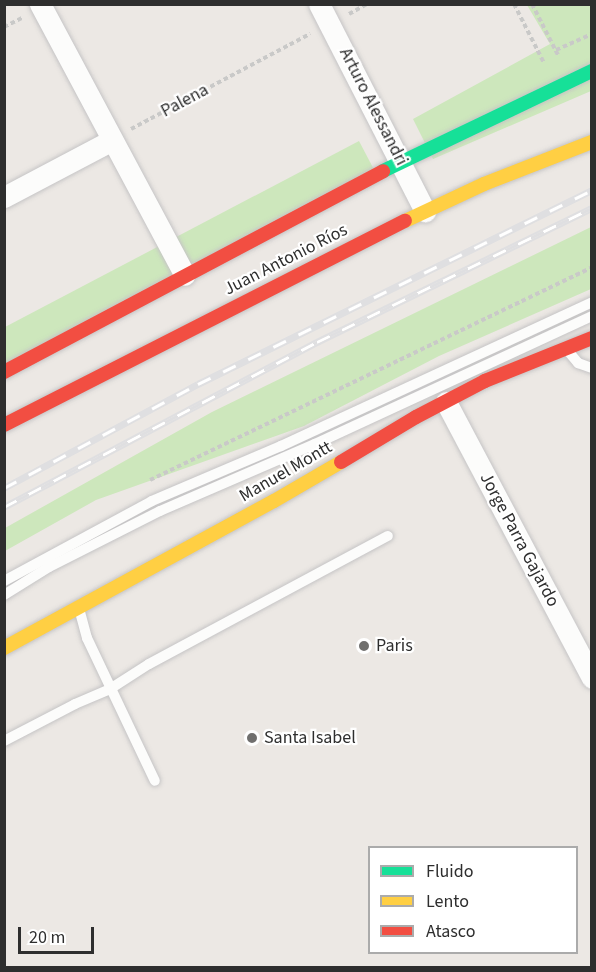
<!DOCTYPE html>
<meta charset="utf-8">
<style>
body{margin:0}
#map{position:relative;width:596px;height:972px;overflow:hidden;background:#ece8e4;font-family:"Source Sans 3",sans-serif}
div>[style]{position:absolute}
.green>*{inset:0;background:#cde7bc}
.path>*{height:4px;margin-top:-2px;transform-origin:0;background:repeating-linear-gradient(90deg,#c9c9c8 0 4.5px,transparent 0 7.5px)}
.roads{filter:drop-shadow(0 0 2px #c5c4c5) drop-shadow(0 0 2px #c5c4c5)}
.lane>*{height:10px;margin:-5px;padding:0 5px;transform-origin:5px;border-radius:5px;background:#fcfcfb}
.street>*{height:21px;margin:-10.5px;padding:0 10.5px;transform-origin:10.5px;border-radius:10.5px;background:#fcfcfb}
.fast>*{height:14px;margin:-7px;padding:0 7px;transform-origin:7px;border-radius:7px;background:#16e098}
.slow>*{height:14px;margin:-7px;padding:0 7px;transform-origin:7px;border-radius:7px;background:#ffcf43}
.jam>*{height:14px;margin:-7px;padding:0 7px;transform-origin:7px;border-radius:7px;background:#f24e42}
.rail>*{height:7px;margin-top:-3.5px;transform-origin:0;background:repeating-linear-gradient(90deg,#fff 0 14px,#dfdfe1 0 28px);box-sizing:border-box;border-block:2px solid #dfdfe1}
.dots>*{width:16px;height:16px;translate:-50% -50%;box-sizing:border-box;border:3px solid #fff;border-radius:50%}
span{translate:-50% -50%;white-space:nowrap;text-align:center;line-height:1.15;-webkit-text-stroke:4.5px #fff;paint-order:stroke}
.street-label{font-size:18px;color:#2e2e2e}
.poi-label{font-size:18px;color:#2e2e2e}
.left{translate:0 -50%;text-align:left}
.frame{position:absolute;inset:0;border:6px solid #2e2e2e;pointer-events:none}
.legend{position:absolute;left:368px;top:846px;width:210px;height:108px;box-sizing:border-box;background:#fff;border:2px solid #ababab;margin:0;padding:8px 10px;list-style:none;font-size:18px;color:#2e2e2e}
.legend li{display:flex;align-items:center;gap:12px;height:30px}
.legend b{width:30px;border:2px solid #ababab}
.scale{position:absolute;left:18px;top:927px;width:76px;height:27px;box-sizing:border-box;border:3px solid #2e2e2e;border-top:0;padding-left:8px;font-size:18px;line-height:21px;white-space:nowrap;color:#2e2e2e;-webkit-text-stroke:4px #fff;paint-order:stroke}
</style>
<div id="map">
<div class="green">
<div style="clip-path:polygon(527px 5px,591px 5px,591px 91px,433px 159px,413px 119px,550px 44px)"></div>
<div style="clip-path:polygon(359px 141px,380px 181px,5px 376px,5px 327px)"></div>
<div style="clip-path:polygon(591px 227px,591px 289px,439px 356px,304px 426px,96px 500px,5px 551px,5px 528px,212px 412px)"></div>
</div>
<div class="path">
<div style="left:514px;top:4px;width:66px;rotate:63deg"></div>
<div style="left:532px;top:4px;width:59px;rotate:63deg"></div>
<div style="left:349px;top:14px;width:21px;rotate:-29deg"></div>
<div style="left:4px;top:27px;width:20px;rotate:-27deg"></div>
<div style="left:556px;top:50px;width:39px;rotate:-24deg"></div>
<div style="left:131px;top:129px;width:203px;rotate:-28deg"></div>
<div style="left:150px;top:480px;width:491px;rotate:-25.7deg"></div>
</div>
<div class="roads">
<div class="lane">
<div style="left:568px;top:351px;width:16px;rotate:50deg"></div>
<div style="left:578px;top:363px;width:15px;rotate:20deg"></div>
<div style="left:4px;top:581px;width:168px;rotate:-28.4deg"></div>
<div style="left:152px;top:501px;width:140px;rotate:-23.1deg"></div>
<div style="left:281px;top:446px;width:343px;rotate:-24.8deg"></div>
<div style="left:4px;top:595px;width:53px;rotate:-31.9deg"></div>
<div style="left:49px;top:567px;width:124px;rotate:-26.8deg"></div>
<div style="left:160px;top:511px;width:169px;rotate:-23.4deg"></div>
<div style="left:315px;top:444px;width:305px;rotate:-24.8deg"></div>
<div style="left:80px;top:612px;width:27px;rotate:75deg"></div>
<div style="left:87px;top:638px;width:158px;rotate:64.6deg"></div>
<div style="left:4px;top:741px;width:80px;rotate:-27.5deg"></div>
<div style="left:75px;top:704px;width:38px;rotate:-23deg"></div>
<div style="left:110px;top:689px;width:46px;rotate:-32.7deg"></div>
<div style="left:149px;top:664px;width:271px;rotate:-28.2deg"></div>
</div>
<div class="street">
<div style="left:40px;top:4px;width:307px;rotate:61.9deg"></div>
<div style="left:319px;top:4px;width:233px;rotate:62.9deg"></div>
<div style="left:4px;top:197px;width:122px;rotate:-27.8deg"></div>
<div style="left:446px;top:402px;width:312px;rotate:62.1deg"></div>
</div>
<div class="fast">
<div style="left:383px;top:171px;width:232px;rotate:-25.6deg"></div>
</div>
<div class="slow">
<div style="left:405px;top:221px;width:87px;rotate:-25.1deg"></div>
<div style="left:484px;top:184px;width:116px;rotate:-21.3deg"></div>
<div style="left:4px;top:648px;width:307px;rotate:-28.6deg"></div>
<div style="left:274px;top:501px;width:78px;rotate:-30.2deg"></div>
</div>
<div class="jam">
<div style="left:4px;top:372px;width:429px;rotate:-27.9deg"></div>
<div style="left:4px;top:425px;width:450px;rotate:-27deg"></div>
<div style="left:341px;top:462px;width:87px;rotate:-31deg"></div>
<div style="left:416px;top:417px;width:78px;rotate:-27.6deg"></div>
<div style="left:485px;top:381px;width:115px;rotate:-21.9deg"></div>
</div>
</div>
<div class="rail">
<div style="left:4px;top:488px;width:220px;rotate:-28.2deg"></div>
<div style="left:198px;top:384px;width:439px;rotate:-26.2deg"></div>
<div style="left:4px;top:507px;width:354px;rotate:-27.8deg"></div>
<div style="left:317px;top:342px;width:306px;rotate:-26deg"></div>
</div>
<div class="dots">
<div style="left:364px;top:646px;background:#706f6e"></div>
<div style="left:252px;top:738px;background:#706f6e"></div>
</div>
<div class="street-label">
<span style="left:185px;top:101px;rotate:-28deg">Palena</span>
<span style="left:373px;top:107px;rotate:63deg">Arturo Alessandri</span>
<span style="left:286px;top:260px;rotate:-27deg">Juan Antonio Ríos</span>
<span style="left:286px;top:472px;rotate:-30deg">Manuel Montt</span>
<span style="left:519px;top:540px;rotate:62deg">Jorge Parra Gajardo</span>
</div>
<div class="poi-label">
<span class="left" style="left:376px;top:646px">Paris</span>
<span class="left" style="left:264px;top:738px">Santa Isabel</span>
</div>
<div class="frame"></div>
<ul class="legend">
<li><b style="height:8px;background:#16e098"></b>Fluido</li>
<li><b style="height:8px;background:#ffcf43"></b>Lento</li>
<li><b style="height:8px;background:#f24e42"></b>Atasco</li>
</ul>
<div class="scale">20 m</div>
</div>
